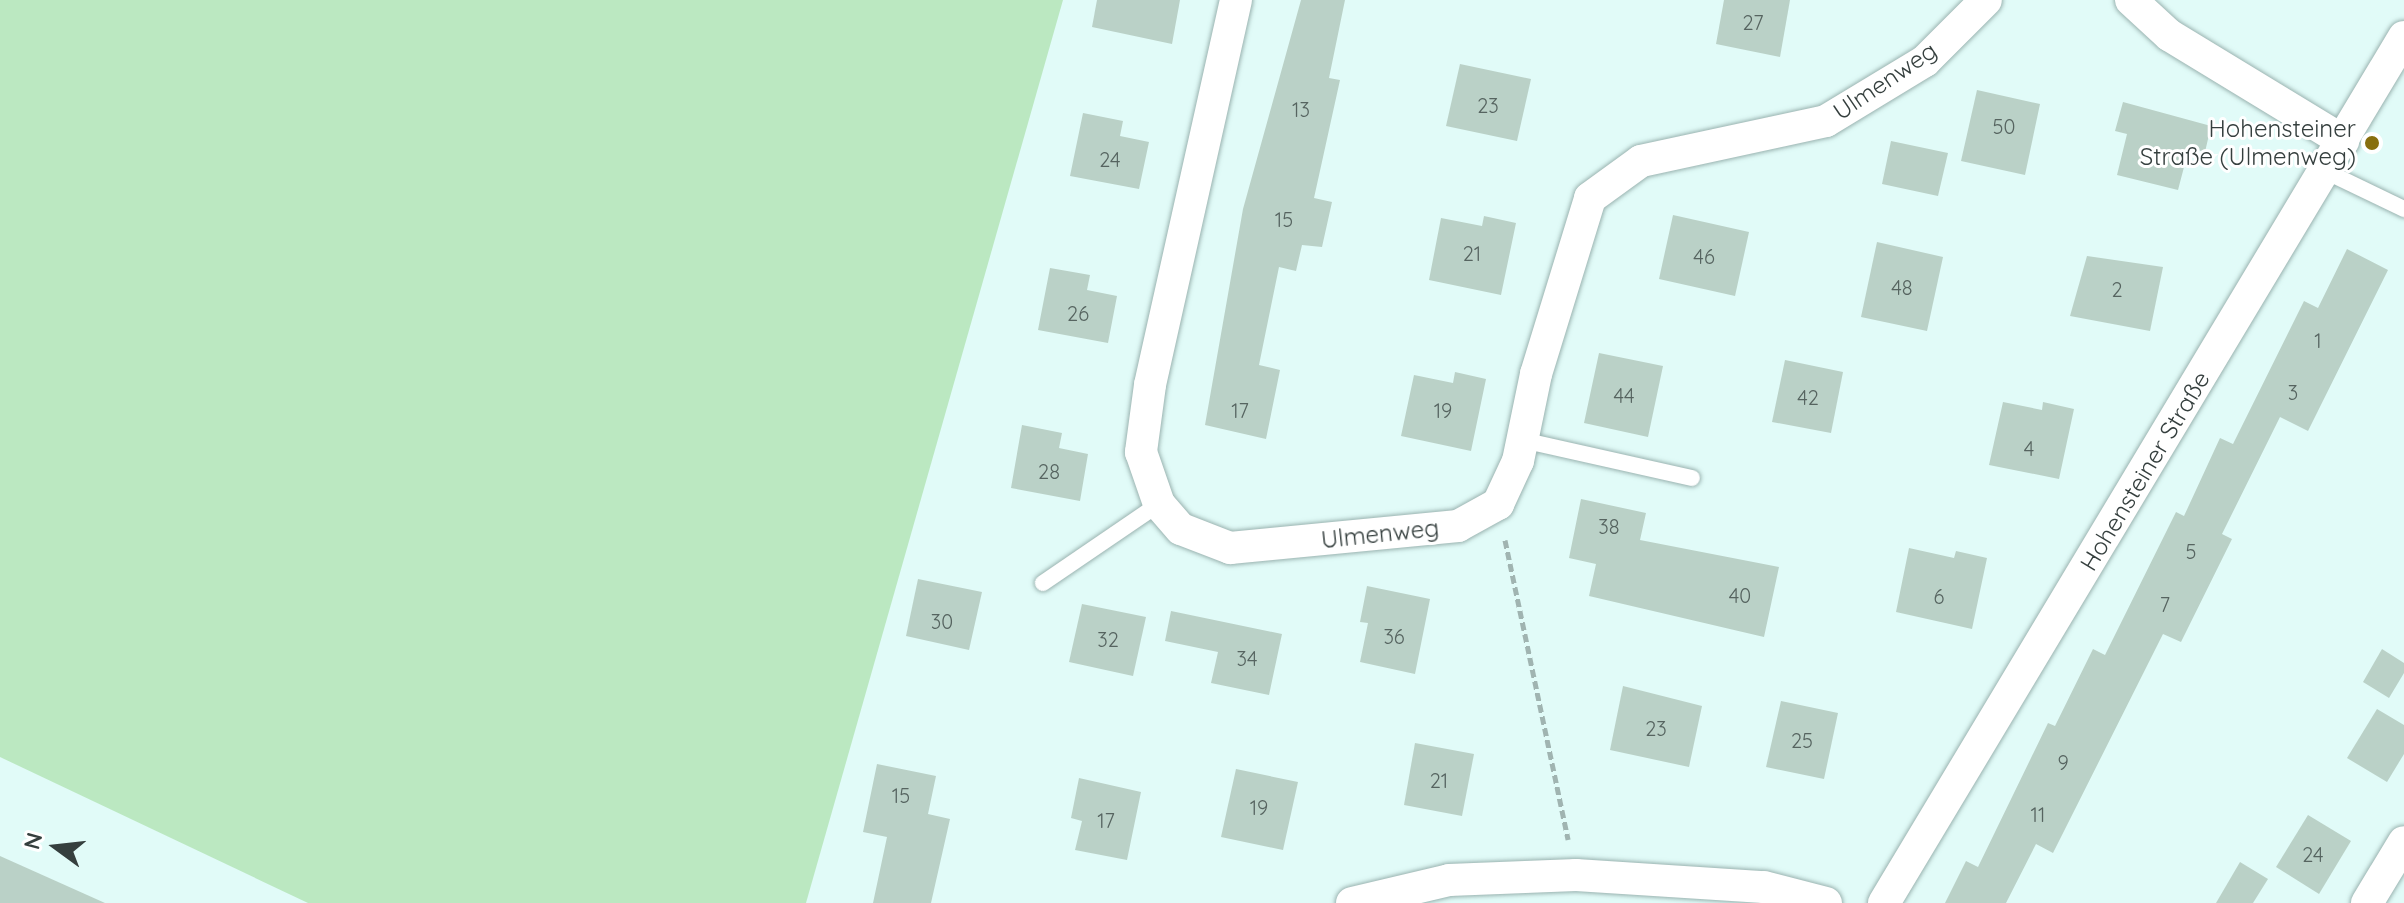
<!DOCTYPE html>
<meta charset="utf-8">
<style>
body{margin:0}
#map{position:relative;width:2404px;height:903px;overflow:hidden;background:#e1fbf8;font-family:Quicksand,sans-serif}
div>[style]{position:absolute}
.green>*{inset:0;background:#bbe8c1}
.building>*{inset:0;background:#bad1c7}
.path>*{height:5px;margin-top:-2.5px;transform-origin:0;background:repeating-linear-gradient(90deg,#a0b4b1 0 8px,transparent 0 12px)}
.roads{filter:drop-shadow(0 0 2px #9ab3b0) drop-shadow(0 0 2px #9ab3b0)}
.service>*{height:16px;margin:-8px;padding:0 8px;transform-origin:8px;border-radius:8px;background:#fff}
.minor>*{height:32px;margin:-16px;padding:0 16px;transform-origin:16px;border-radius:16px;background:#fff}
.dots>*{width:22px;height:22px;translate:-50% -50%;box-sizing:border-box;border:4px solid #fff;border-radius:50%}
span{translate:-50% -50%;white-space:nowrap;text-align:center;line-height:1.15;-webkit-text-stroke:6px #fff;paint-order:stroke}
.number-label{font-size:20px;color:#566460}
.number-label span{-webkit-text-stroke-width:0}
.street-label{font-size:24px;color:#353f3e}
.poi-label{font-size:24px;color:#353f3e}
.right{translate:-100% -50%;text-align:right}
.north{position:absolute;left:16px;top:807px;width:80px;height:80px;-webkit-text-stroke:6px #fff;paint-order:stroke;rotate:285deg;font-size:22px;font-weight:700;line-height:32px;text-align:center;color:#353f3e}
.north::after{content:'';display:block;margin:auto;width:28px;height:36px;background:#353f3e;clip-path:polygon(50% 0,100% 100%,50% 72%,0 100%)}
</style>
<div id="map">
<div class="green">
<div style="clip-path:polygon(0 0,1063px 0,806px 903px,308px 903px,0 757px)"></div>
</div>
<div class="building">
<div style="clip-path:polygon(1097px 0,1180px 0,1172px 44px,1092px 27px)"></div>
<div style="clip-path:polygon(1301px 0,1345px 0,1329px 78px,1340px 80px,1314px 198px,1332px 202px,1322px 247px,1302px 245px,1296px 271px,1279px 267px,1259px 365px,1280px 370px,1266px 439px,1205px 425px,1243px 209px)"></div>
<div style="clip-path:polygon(1724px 0,1790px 0,1780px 57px,1716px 44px)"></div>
<div style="clip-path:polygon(1460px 64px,1531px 79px,1517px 141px,1446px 126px)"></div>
<div style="clip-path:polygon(1977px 90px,2040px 104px,2025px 175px,1961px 161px)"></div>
<div style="clip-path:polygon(2123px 102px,2211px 126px,2205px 152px,2189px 148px,2178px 190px,2117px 175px,2127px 134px,2115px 131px)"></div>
<div style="clip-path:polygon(1083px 113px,1123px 121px,1120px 136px,1149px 142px,1139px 189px,1070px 176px)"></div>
<div style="clip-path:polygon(1891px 141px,1948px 153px,1938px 196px,1882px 184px)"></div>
<div style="clip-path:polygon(1673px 215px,1749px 232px,1735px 296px,1659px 279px)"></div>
<div style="clip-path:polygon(1484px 216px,1516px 223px,1501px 295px,1429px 280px,1441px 218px,1482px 226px)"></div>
<div style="clip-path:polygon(1877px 242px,1943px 257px,1927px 331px,1861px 317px)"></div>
<div style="clip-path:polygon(2347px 249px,2388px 270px,2308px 431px,2280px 417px,2222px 534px,2232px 539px,2181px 642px,2163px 634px,2053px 853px,2036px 844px,2006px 903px,1945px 903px,1966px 861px,1978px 867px,2048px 723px,2055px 726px,2093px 649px,2105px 655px,2176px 512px,2184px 516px,2220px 438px,2233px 444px,2304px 301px,2318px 308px)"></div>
<div style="clip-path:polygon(2087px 256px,2163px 267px,2150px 331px,2070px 316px)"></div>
<div style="clip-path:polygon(1050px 268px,1090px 275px,1087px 290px,1117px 296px,1108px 343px,1038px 330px)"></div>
<div style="clip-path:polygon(1599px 353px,1663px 366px,1648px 437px,1584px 423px)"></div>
<div style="clip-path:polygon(1785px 360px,1843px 372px,1831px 433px,1772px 422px)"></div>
<div style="clip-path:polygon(1455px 372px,1486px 379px,1471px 451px,1401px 436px,1414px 375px,1453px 383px)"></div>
<div style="clip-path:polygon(2003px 402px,2042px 410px,2043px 402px,2074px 409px,2059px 479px,1989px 465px)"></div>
<div style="clip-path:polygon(1022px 425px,1062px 433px,1059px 448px,1088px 454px,1080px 501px,1011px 488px)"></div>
<div style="clip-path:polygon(1581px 499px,1646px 513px,1640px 540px,1779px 567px,1764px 637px,1589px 596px,1596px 564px,1569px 558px)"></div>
<div style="clip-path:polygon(1909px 548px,1954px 558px,1956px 551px,1987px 558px,1972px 629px,1896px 612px)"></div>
<div style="clip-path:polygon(918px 579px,982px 592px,969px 650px,906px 636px)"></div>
<div style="clip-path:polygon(1367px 586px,1430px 599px,1415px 674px,1360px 662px,1368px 623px,1360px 622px)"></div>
<div style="clip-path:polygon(1082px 604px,1146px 617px,1133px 676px,1069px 662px)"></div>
<div style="clip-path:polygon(1171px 611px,1282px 634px,1269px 695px,1211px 683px,1218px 652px,1165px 641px)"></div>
<div style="clip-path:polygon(2382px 649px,2404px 663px,2404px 673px,2389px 698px,2363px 682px)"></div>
<div style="clip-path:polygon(1623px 686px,1702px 706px,1689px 767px,1610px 750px)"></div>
<div style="clip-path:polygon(1781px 701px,1838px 713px,1824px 779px,1766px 767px)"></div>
<div style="clip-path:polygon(2377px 709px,2404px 725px,2404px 754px,2387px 782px,2347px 758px)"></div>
<div style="clip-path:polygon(1415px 743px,1474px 754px,1462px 816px,1404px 805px)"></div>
<div style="clip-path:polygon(877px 764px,936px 776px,928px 814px,950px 819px,931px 903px,873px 903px,887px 837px,863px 832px)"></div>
<div style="clip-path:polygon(1236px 769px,1298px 782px,1283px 850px,1221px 837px)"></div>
<div style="clip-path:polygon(1079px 778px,1141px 792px,1127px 860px,1075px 850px,1082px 821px,1071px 818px)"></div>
<div style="clip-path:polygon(2308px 815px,2351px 841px,2319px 894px,2276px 867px)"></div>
<div style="clip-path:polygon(0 856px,105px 903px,0 903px)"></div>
<div style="clip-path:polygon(2240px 862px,2268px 879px,2253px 903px,2216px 903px)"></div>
</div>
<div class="path">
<div style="left:1505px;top:540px;width:306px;rotate:78.1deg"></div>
</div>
<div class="roads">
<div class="service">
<div style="left:2325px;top:171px;width:88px;rotate:25.7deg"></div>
<div style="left:1522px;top:440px;width:174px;rotate:12.6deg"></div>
<div style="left:1043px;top:583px;width:140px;rotate:-34.3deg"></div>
</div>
<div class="minor">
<div style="left:1236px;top:0;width:394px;rotate:102.6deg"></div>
<div style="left:1150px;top:385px;width:68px;rotate:97.7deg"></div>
<div style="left:1141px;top:452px;width:55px;rotate:70.9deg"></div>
<div style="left:1159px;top:504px;width:33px;rotate:49deg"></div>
<div style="left:1181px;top:529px;width:53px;rotate:21.2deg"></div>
<div style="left:1230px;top:548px;width:229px;rotate:-5.5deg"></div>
<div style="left:1458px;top:526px;width:46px;rotate:-28.8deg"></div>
<div style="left:1498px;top:504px;width:47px;rotate:-65.1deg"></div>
<div style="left:1518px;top:461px;width:89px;rotate:-78.3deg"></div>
<div style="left:1536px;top:374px;width:184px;rotate:-72.9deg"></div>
<div style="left:1590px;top:198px;width:63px;rotate:-36deg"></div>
<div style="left:1641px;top:161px;width:189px;rotate:-12.2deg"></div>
<div style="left:1826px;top:121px;width:116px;rotate:-31.2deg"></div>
<div style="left:1925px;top:61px;width:86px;rotate:-45deg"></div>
<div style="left:2131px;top:0;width:52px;rotate:42.6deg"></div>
<div style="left:2169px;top:35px;width:204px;rotate:31.3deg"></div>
<div style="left:1352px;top:903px;width:100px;rotate:-13.3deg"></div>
<div style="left:1449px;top:880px;width:127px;rotate:-2.3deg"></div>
<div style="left:1576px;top:875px;width:188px;rotate:3.7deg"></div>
<div style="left:1764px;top:887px;width:64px;rotate:14.5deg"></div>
<div style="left:1884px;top:903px;width:1010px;rotate:-59.02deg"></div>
<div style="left:2367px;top:903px;width:71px;rotate:-58.8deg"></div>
</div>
</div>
<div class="dots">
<div style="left:2372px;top:143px;background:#876e0d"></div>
</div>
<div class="number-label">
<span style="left:1753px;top:22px">27</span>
<span style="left:1488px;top:105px">23</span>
<span style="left:1301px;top:109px">13</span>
<span style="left:2004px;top:126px">50</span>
<span style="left:1110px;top:159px">24</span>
<span style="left:1284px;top:219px">15</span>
<span style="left:1472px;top:253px">21</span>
<span style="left:1704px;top:256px">46</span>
<span style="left:1902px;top:287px">48</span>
<span style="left:2117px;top:289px">2</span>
<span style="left:1078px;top:313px">26</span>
<span style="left:2318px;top:340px">1</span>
<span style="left:2293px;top:392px">3</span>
<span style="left:1624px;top:395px">44</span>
<span style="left:1808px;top:397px">42</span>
<span style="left:1240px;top:410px">17</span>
<span style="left:1443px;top:410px">19</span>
<span style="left:2029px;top:448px">4</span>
<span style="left:1049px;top:471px">28</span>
<span style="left:1609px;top:526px">38</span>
<span style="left:2191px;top:551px">5</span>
<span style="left:1740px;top:595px">40</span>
<span style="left:1939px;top:596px">6</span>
<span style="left:2165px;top:604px">7</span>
<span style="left:942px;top:621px">30</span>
<span style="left:1394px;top:636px">36</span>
<span style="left:1108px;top:639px">32</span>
<span style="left:1247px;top:658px">34</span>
<span style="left:1656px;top:728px">23</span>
<span style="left:1802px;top:740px">25</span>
<span style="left:2063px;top:762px">9</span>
<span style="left:1439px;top:780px">21</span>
<span style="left:901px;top:795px">15</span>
<span style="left:1259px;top:807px">19</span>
<span style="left:2038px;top:814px">11</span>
<span style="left:1106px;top:820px">17</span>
<span style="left:2313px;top:854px">24</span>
</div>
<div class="street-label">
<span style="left:1885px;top:81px;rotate:-34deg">Ulmenweg</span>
<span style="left:2145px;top:471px;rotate:-59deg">Hohensteiner Straße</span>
<span style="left:1380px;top:534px;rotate:-6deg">Ulmenweg</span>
</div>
<div class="poi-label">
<span class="right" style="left:2356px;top:143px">Hohensteiner<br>Straße (Ulmenweg)</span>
</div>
<div class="north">N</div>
</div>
